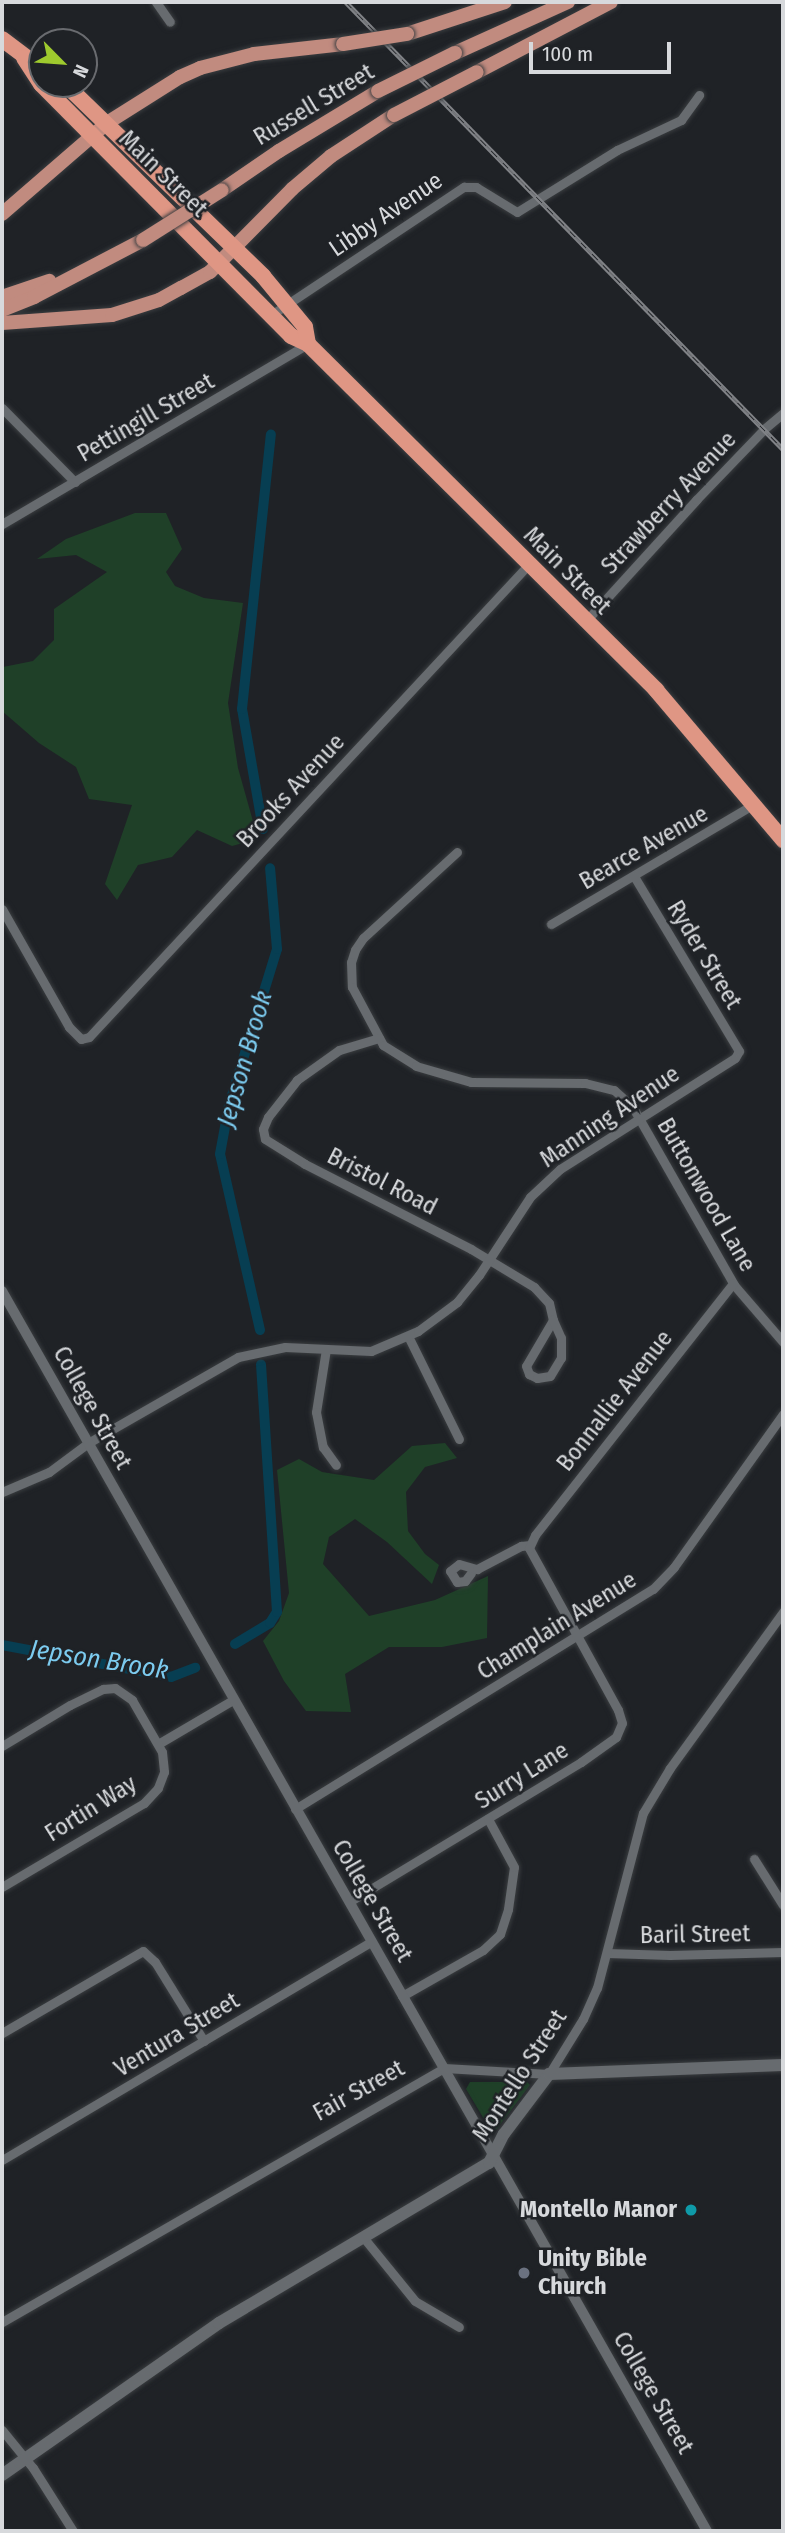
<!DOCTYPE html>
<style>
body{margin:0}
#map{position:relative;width:785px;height:2533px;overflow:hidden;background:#1f2226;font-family:"Fira Sans Condensed",sans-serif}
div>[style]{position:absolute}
.green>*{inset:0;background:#1f4028}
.canal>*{height:10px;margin:-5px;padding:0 5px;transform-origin:5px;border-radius:5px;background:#073e52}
.roads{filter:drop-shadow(0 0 2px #3a3d40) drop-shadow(0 0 2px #3a3d40)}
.minor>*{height:9px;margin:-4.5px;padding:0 4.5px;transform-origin:4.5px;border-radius:4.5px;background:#676b6f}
.tertiary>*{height:10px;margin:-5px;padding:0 5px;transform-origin:5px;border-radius:5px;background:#676b6f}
.secondary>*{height:12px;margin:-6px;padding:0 6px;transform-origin:6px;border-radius:6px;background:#676b6f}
.primary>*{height:14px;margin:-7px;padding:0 7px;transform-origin:7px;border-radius:7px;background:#c18b7f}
.trunk>*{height:16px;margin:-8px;padding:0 8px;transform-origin:8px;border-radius:8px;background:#df9684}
.rail>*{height:5px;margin-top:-2.5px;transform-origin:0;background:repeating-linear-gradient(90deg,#1f2226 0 8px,#818387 0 16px);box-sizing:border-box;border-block:2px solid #818387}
.bridges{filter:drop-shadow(0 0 2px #3a3d40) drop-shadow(0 0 2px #3a3d40)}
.primary-bridge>*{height:14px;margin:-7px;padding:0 7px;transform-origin:7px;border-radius:7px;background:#c18b7f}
.dots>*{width:19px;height:19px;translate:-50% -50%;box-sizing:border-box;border:4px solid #1f2226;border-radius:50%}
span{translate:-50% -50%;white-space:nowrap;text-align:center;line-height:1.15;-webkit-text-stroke:5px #1f2226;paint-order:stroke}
.street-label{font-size:24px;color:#d7d9dc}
.poi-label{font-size:24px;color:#d7d9dc;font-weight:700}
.right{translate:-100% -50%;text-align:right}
.left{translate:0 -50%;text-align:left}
.water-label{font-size:26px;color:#7ccbef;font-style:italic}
.frame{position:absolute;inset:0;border:4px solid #d7d9dc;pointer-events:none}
.north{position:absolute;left:28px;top:28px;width:70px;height:70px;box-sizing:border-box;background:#1f2226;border:2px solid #696b6f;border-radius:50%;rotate:115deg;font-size:19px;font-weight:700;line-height:28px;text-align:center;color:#d7d9dc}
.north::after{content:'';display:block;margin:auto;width:24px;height:32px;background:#9eca2e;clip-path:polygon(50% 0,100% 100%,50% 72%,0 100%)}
.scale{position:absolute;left:529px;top:42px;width:142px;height:32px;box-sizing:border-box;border:4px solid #d7d9dc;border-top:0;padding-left:9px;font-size:21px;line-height:24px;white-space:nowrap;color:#d7d9dc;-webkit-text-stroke:5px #1f2226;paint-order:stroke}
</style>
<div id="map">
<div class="green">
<div style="clip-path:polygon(135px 513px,166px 513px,182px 549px,166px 572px,175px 586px,204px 598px,243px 603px,228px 703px,238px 768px,258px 839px,232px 846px,197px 830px,172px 857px,138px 865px,117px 900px,105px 884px,132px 805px,89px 799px,76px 767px,39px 743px,2px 711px,2px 674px,3px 667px,33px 661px,54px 640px,54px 609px,107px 572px,76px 555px,37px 559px,66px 539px)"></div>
<div style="clip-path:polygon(445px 1443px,457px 1458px,425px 1467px,406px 1492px,408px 1531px,425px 1554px,439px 1565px,432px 1584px,387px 1542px,355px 1519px,329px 1537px,323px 1564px,369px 1616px,435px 1600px,488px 1576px,487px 1638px,442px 1647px,389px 1647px,345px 1674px,351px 1712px,306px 1711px,284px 1681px,263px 1641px,279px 1621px,289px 1593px,277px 1470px,299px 1459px,322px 1472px,374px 1480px,412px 1446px)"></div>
<div style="clip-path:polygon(470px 2082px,527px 2082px,530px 2085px,493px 2134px,466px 2089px)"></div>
</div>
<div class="canal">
<div style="left:263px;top:829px;width:122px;rotate:-99.9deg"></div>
<div style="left:242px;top:709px;width:276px;rotate:-84deg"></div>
<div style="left:260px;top:1330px;width:180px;rotate:-102.8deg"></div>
<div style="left:220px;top:1154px;width:50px;rotate:-79.6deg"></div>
<div style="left:229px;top:1105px;width:163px;rotate:-72.9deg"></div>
<div style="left:277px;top:949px;width:81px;rotate:-94.9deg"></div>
<div style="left:235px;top:1644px;width:41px;rotate:-31deg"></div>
<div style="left:270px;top:1623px;width:13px;rotate:-58deg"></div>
<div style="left:277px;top:1612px;width:248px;rotate:-93.7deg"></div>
<div style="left:2px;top:1645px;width:172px;rotate:10.7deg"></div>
<div style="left:171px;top:1677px;width:26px;rotate:-21deg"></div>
</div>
<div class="roads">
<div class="minor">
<div style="left:156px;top:2px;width:24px;rotate:55deg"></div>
<div style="left:271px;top:315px;width:232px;rotate:-33.6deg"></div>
<div style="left:464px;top:187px;width:12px"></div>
<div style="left:476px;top:187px;width:48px;rotate:31.4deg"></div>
<div style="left:517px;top:212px;width:118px;rotate:-31.8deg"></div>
<div style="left:617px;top:150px;width:71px;rotate:-25.1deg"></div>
<div style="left:681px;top:120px;width:31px;rotate:-54deg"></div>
<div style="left:2px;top:408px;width:104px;rotate:45.4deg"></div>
<div style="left:2px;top:524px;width:355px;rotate:-30.5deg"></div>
<div style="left:586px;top:621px;width:164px;rotate:-47.7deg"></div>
<div style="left:696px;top:500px;width:98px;rotate:-46.2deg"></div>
<div style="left:764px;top:429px;width:25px;rotate:-40deg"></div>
<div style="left:457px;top:852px;width:127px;rotate:137.5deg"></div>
<div style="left:363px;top:938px;width:14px;rotate:124deg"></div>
<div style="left:355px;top:950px;width:13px;rotate:108deg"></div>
<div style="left:351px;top:962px;width:25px;rotate:88deg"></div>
<div style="left:352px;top:987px;width:66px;rotate:61.9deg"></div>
<div style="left:383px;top:1045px;width:39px;rotate:32deg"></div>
<div style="left:416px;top:1066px;width:57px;rotate:16.2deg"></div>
<div style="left:471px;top:1082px;width:114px;rotate:0.5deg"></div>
<div style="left:585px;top:1083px;width:30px;rotate:14deg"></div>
<div style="left:614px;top:1090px;width:24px;rotate:42deg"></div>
<div style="left:632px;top:1106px;width:206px;rotate:60.3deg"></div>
<div style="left:734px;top:1285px;width:75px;rotate:49.3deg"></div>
<div style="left:2px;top:909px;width:136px;rotate:60.4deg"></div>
<div style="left:69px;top:1027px;width:17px;rotate:45deg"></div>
<div style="left:81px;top:1039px;width:8px;rotate:-14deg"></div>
<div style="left:89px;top:1037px;width:645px;rotate:-47.07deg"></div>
<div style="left:551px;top:924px;width:236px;rotate:-30.6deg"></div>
<div style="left:379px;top:1038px;width:42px;rotate:163.3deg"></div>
<div style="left:339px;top:1050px;width:52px;rotate:144.5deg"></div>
<div style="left:297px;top:1080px;width:47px;rotate:128.1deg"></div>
<div style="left:268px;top:1117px;width:13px;rotate:113deg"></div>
<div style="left:263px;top:1129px;width:10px;rotate:79deg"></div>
<div style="left:265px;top:1139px;width:47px;rotate:32deg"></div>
<div style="left:305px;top:1164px;width:186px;rotate:27.1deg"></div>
<div style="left:471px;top:1249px;width:74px;rotate:31.1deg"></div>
<div style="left:534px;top:1287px;width:22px;rotate:47deg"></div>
<div style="left:549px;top:1303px;width:17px;rotate:77deg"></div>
<div style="left:553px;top:1320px;width:53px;rotate:120.4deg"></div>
<div style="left:526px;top:1366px;width:9px;rotate:69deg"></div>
<div style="left:529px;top:1374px;width:9px;rotate:27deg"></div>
<div style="left:537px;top:1378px;width:13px;rotate:-9deg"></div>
<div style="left:550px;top:1376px;width:21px;rotate:-59deg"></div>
<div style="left:561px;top:1358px;width:20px;rotate:-90deg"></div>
<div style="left:561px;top:1338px;width:20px;rotate:-114deg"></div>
<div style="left:408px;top:1336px;width:115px;rotate:63.7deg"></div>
<div style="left:326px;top:1349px;width:64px;rotate:99deg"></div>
<div style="left:316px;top:1412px;width:36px;rotate:79deg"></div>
<div style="left:323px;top:1447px;width:22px;rotate:54deg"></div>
<div style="left:2px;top:1492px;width:51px;rotate:-23.1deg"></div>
<div style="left:49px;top:1472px;width:49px;rotate:-36.6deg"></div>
<div style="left:88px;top:1443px;width:173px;rotate:-29.8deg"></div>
<div style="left:238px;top:1357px;width:48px;rotate:-12deg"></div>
<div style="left:285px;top:1347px;width:86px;rotate:2.7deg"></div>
<div style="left:371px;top:1351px;width:51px;rotate:-23.1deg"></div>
<div style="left:418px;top:1331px;width:49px;rotate:-36.6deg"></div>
<div style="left:457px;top:1302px;width:35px;rotate:-51deg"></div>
<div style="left:479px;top:1275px;width:93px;rotate:-56.8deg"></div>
<div style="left:530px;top:1197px;width:41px;rotate:-43deg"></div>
<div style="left:560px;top:1169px;width:207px;rotate:-32.4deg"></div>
<div style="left:735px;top:1058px;width:8px;rotate:-60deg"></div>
<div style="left:739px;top:1051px;width:204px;rotate:-121deg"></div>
<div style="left:471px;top:1573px;width:10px;rotate:127deg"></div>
<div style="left:465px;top:1581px;width:8px;rotate:173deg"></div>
<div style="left:457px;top:1582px;width:13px;rotate:-122deg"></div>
<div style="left:450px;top:1571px;width:11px;rotate:-38deg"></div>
<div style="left:459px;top:1564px;width:19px;rotate:16deg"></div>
<div style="left:477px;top:1569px;width:50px;rotate:-27.6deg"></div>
<div style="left:521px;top:1546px;width:9px;rotate:-6deg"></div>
<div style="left:158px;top:1744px;width:87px;rotate:-30.4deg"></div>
<div style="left:2px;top:1746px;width:79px;rotate:-31.1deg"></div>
<div style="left:70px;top:1705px;width:37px;rotate:-26deg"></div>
<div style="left:103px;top:1689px;width:12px;rotate:-5deg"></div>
<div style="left:115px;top:1688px;width:21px;rotate:35deg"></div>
<div style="left:132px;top:1700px;width:60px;rotate:60deg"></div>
<div style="left:162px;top:1752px;width:20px;rotate:84deg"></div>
<div style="left:164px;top:1772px;width:17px;rotate:111deg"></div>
<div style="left:158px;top:1788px;width:21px;rotate:133deg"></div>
<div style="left:144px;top:1803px;width:165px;rotate:149.4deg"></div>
<div style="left:295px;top:1809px;width:420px;rotate:-31.6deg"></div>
<div style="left:653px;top:1589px;width:30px;rotate:-46deg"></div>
<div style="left:674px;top:1567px;width:188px;rotate:-54.5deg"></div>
<div style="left:754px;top:1859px;width:54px;rotate:57.8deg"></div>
<div style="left:349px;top:1902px;width:271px;rotate:-31.1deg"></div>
<div style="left:581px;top:1762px;width:43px;rotate:-35.5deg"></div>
<div style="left:616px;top:1737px;width:15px;rotate:-67deg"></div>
<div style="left:622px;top:1723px;width:14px;rotate:-107deg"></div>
<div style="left:618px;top:1710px;width:185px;rotate:-118.8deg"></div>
<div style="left:529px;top:1548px;width:14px;rotate:-65deg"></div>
<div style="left:535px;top:1535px;width:320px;rotate:-51.8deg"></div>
<div style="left:607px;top:1953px;width:63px;rotate:1.8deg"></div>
<div style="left:670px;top:1955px;width:113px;rotate:-1.5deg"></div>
<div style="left:402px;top:1996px;width:93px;rotate:-29.6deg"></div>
<div style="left:483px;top:1950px;width:23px;rotate:-43deg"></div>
<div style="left:500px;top:1934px;width:26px;rotate:-72deg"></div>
<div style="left:508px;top:1909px;width:42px;rotate:-81.9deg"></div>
<div style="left:514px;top:1867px;width:55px;rotate:-118.4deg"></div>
<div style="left:2px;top:2033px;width:163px;rotate:-30.2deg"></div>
<div style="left:143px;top:1951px;width:16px;rotate:43deg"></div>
<div style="left:155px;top:1962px;width:93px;rotate:58.2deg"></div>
<div style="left:2px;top:2160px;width:429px;rotate:-30.6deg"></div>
<div style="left:363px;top:2237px;width:82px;rotate:50.9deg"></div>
<div style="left:415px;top:2301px;width:51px;rotate:30.6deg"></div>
<div style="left:2px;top:2322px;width:510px;rotate:-29.88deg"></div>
<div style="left:444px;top:2068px;width:105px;rotate:3.3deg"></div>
<div style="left:549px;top:2074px;width:65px;rotate:-58.3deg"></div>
<div style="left:583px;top:2019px;width:34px;rotate:-66deg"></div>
<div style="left:597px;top:1988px;width:181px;rotate:-75.3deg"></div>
<div style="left:643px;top:1813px;width:52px;rotate:-59deg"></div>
<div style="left:670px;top:1768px;width:193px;rotate:-54.1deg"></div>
<div style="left:2px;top:2430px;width:49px;rotate:50.8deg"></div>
<div style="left:33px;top:2468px;width:75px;rotate:57.6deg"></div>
</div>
<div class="tertiary">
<div style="left:2px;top:1291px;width:1426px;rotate:60.38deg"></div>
</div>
<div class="secondary">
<div style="left:2px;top:2475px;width:265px;rotate:-35deg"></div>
<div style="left:219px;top:2323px;width:314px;rotate:-30.7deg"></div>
<div style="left:489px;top:2163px;width:33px;rotate:-63deg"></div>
<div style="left:504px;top:2134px;width:75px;rotate:-53.1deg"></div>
<div style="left:549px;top:2074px;width:234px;rotate:-2.2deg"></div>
</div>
<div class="primary">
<div style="left:407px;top:34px;width:103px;rotate:-18.1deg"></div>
<div style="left:455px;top:53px;width:124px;rotate:-24.3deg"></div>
<div style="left:477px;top:72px;width:151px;rotate:-27.6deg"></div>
<div style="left:222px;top:190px;width:69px;rotate:-34.4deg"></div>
<div style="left:279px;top:151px;width:116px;rotate:-31.2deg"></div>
<div style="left:2px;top:214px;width:139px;rotate:-40.9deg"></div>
<div style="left:107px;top:123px;width:86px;rotate:-32.2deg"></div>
<div style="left:180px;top:77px;width:22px;rotate:-24deg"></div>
<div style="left:200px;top:68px;width:56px;rotate:-14.5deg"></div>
<div style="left:254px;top:54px;width:90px;rotate:-6.4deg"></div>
<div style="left:2px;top:297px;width:50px;rotate:-18.8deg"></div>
<div style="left:2px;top:310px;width:35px;rotate:-22deg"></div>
<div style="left:34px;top:297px;width:123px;rotate:-27.6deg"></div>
<div style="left:2px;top:323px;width:110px;rotate:-4.2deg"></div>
<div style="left:112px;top:315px;width:49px;rotate:-17.7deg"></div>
<div style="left:159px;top:300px;width:25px;rotate:-29deg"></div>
<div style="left:181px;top:288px;width:33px;rotate:-29deg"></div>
<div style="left:210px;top:272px;width:117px;rotate:-45.3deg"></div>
<div style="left:292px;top:189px;width:51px;rotate:-40.2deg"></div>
<div style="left:331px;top:156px;width:75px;rotate:-33.1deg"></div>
</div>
<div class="trunk">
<div style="left:2px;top:39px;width:39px;rotate:37deg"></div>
<div style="left:24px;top:58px;width:31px;rotate:57deg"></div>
<div style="left:41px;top:84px;width:355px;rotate:45.2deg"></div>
<div style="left:291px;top:336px;width:19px;rotate:25deg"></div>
<div style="left:308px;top:344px;width:491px;rotate:44.8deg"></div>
<div style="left:656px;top:690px;width:197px;rotate:49.7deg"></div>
<div style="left:65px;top:84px;width:276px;rotate:44.1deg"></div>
<div style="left:263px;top:276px;width:66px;rotate:50.5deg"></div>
<div style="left:305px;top:327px;width:17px;rotate:80deg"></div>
</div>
</div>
<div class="rail">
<div style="left:346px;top:2px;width:625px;rotate:45.65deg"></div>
</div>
<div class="bridges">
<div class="primary-bridge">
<div style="left:343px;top:44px;width:65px;rotate:-8.9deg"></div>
<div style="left:378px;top:91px;width:86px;rotate:-26.3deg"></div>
<div style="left:394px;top:115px;width:93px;rotate:-27.4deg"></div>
<div style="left:143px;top:240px;width:93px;rotate:-32.3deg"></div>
</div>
</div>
<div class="dots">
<div style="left:691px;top:2210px;background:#0f9aa8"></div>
<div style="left:524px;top:2273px;background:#6b7280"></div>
</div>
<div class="street-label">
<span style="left:314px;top:105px;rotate:-31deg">Russell Street</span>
<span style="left:163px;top:174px;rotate:44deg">Main Street</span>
<span style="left:386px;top:215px;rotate:-34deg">Libby Avenue</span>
<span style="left:146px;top:418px;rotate:-30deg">Pettingill Street</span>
<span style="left:669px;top:503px;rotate:-47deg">Strawberry Avenue</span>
<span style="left:567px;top:571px;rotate:45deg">Main Street</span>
<span style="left:291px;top:791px;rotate:-47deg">Brooks Avenue</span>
<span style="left:644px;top:848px;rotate:-30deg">Bearce Avenue</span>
<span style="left:704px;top:955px;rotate:59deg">Ryder Street</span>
<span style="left:610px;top:1117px;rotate:-34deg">Manning Avenue</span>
<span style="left:382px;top:1182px;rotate:27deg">Bristol Road</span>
<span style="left:706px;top:1195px;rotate:60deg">Buttonwood Lane</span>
<span style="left:615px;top:1401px;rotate:-52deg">Bonnallie Avenue</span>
<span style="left:92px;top:1408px;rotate:61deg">College Street</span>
<span style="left:557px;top:1626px;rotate:-32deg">Champlain Avenue</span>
<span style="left:522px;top:1776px;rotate:-32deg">Surry Lane</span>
<span style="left:91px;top:1809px;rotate:-32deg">Fortin Way</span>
<span style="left:372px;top:1901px;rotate:60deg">College Street</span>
<span style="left:695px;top:1935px;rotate:-1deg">Baril Street</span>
<span style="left:177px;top:2035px;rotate:-31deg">Ventura Street</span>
<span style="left:520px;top:2076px;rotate:-57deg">Montello Street</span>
<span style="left:359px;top:2091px;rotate:-29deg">Fair Street</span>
<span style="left:653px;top:2393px;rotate:60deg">College Street</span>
</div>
<div class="poi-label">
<span class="right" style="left:677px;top:2210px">Montello Manor</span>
<span class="left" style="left:538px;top:2273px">Unity Bible<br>Church</span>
</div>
<div class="water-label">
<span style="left:245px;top:1059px;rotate:-74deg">Jepson Brook</span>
<span style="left:99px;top:1660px;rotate:9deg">Jepson Brook</span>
</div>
<div class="frame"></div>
<div class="north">N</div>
<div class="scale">100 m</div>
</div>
